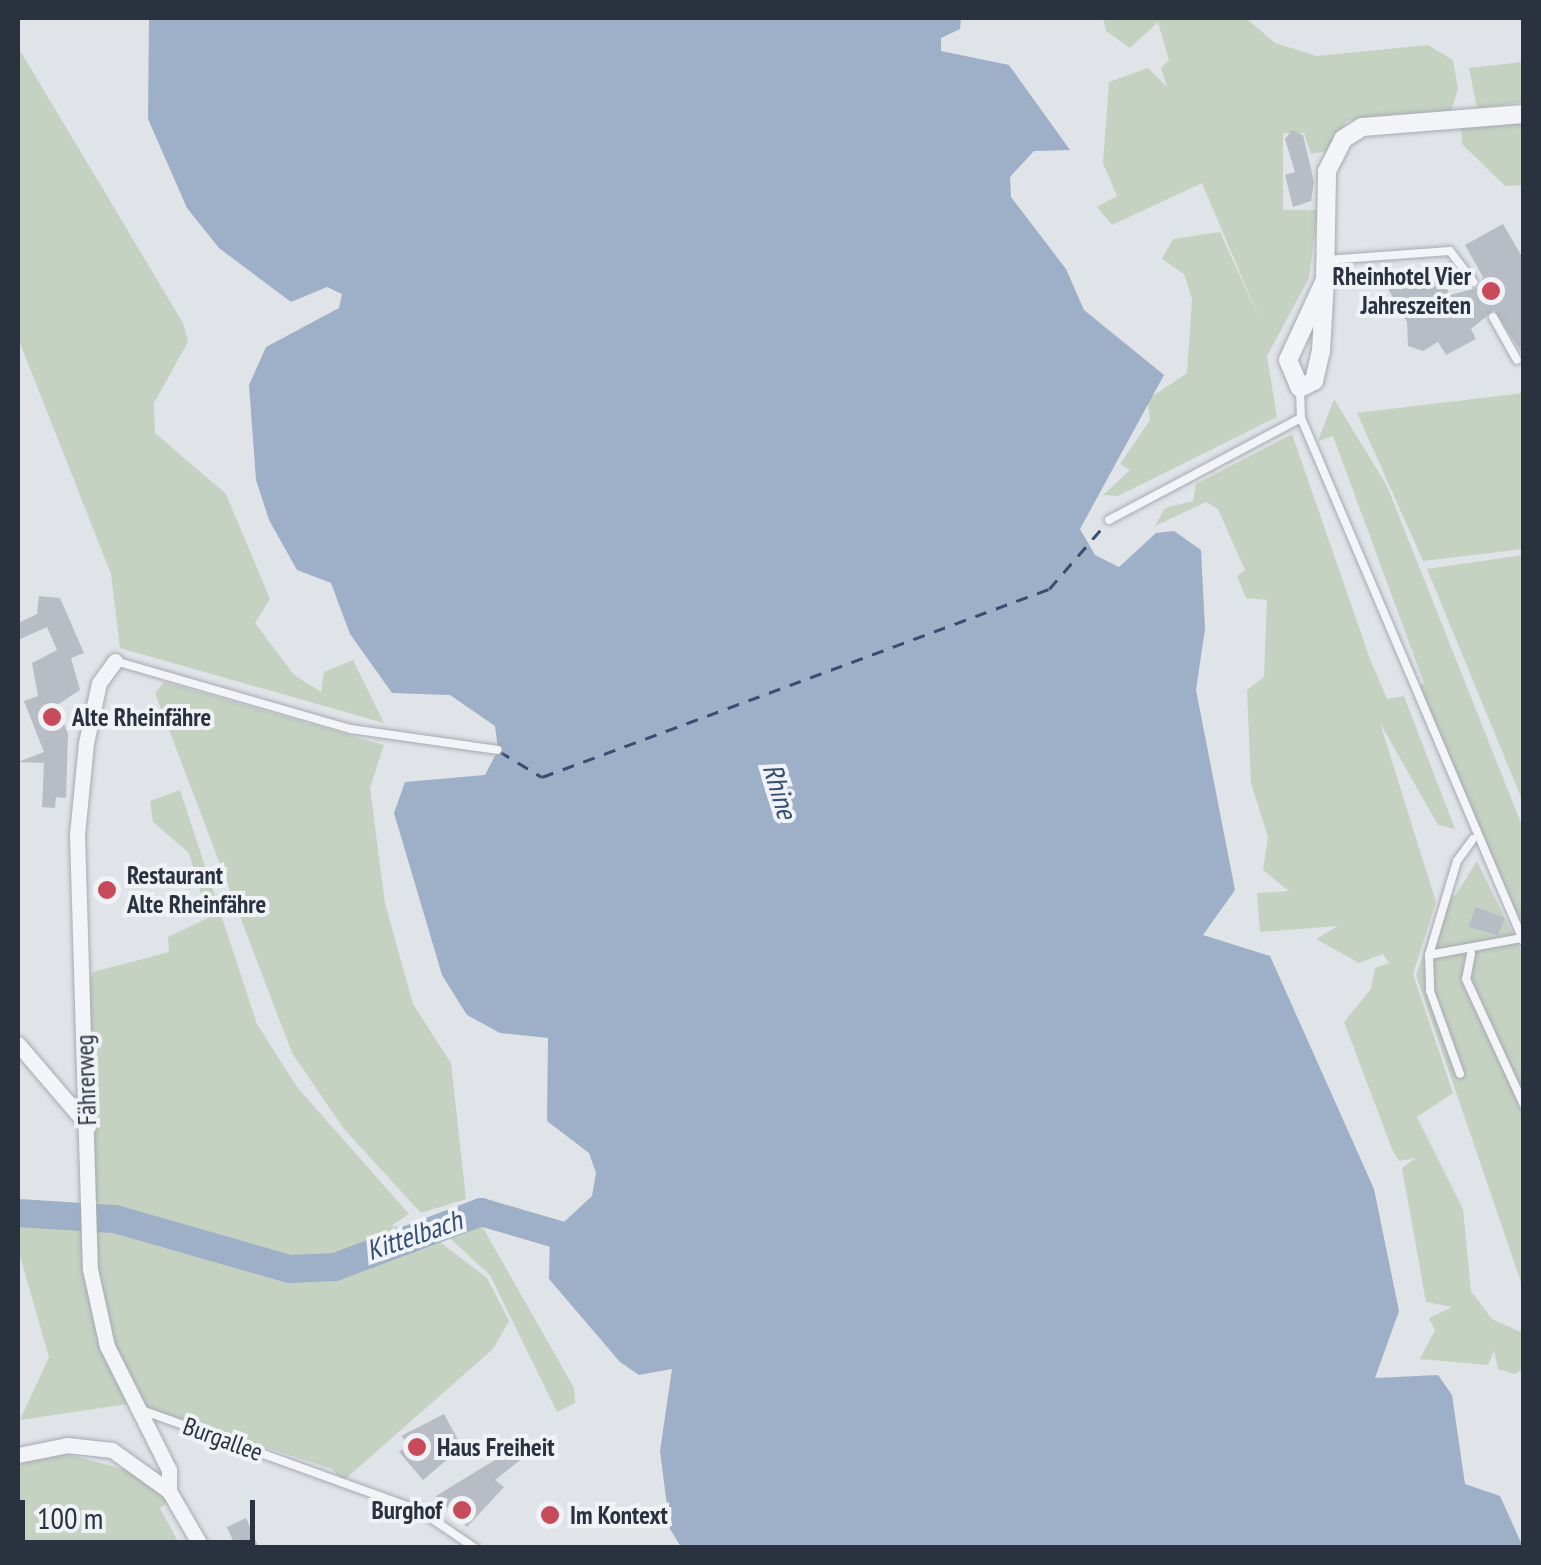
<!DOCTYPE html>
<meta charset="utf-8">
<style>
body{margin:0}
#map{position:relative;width:1541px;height:1565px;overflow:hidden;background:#e0e3e8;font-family:"PT Sans Narrow",sans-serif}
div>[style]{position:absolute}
.green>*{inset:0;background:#c5d2c2}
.water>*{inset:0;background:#9db0c7}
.river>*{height:28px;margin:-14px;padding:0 14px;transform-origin:14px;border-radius:14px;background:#9db0c7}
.ferry>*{height:2.5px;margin-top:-1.25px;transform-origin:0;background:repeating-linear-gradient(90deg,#364e71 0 12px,transparent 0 22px)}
.building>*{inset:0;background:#b8bcc5}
.roads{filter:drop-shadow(0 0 2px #a6aab2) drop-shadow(0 0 2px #a6aab2)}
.service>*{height:8px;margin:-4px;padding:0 4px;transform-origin:4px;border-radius:4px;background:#f3f4f7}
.minor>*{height:15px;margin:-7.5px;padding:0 7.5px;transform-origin:7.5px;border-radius:7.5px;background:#f3f4f7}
.tertiary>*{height:18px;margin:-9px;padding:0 9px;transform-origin:9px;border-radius:9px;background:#f3f4f7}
.dots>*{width:28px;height:28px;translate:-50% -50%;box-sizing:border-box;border:5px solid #f0f2f6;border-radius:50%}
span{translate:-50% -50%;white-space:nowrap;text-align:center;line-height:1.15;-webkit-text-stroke:8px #f0f2f6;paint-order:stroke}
.poi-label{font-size:25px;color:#2a313f;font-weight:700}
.right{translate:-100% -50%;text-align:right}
.left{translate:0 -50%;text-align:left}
.street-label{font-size:25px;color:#2a313f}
.water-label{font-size:28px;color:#364e71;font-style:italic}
.frame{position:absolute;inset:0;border:20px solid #2a313f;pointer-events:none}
.scale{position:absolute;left:20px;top:1500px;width:235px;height:45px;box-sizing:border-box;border:5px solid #2a313f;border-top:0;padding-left:12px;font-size:30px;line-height:35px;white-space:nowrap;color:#2a313f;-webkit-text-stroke:8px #f0f2f6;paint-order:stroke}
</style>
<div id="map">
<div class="green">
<div style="clip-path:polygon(1103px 18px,1246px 18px,1275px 43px,1317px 56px,1428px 45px,1453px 60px,1458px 89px,1451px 111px,1347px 121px,1328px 151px,1311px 154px,1304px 133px,1283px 133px,1283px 210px,1318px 210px,1309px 278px,1267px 356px,1277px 417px,1118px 496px,1103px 495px,1130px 470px,1120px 464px,1150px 420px,1147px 400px,1187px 373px,1192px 299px,1184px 274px,1162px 259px,1173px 239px,1220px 232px,1260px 320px,1202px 183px,1112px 225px,1097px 207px,1117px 196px,1103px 163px,1109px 82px,1148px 68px,1167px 87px,1161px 68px,1169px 60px,1158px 22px,1130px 48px,1106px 31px)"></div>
<div style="clip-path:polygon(18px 47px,183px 323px,188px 342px,154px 403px,155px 433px,226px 494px,270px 599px,255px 623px,294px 675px,321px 692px,324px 672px,353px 660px,384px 723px,120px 648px,111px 574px,18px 338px)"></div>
<div style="clip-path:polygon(1523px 62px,1523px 102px,1477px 108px,1469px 68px)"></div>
<div style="clip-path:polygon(1523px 123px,1523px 185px,1505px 186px,1462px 144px,1461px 127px)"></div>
<div style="clip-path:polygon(1523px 393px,1523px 549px,1423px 561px,1357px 413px)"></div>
<div style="clip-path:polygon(1334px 399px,1387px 486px,1523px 828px,1523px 930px,1415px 687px,1424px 683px,1333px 436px,1318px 441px)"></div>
<div style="clip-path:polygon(1292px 434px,1370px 659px,1387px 699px,1404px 696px,1455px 829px,1438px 825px,1380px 723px,1436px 902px,1413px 974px,1453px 1093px,1417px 1117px,1463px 1209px,1471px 1291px,1492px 1319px,1523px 1333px,1523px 1369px,1515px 1374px,1498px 1369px,1494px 1351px,1488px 1365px,1420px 1359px,1435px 1330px,1429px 1318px,1452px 1307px,1426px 1302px,1402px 1168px,1416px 1158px,1399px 1161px,1392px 1149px,1344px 1022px,1371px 989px,1375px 968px,1389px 963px,1383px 954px,1359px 963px,1316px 939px,1338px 926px,1260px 932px,1257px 893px,1289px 891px,1263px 870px,1268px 837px,1251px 783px,1247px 690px,1264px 677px,1267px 600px,1246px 598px,1237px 576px,1245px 570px,1218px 509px,1206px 502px,1155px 526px,1165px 508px,1193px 501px,1196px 484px)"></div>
<div style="clip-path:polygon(1523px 555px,1524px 555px,1523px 802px,1427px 569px)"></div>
<div style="clip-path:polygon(164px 682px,384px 745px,370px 788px,385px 903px,413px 1004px,451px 1063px,466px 1199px,421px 1213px,344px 1129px,292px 1053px,155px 693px)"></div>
<div style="clip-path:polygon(180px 790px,257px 1024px,297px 1087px,409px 1214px,391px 1226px,421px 1229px,334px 1262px,290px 1265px,95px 1202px,89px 983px,93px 972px,169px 952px,168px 937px,208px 918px,189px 853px,153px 822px,150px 801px)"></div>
<div style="clip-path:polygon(1477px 861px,1523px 955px,1523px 1288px,1416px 975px,1445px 893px,1455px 896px)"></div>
<div style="clip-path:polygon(18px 1217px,80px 1222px,127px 1404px,20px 1420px,49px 1357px,18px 1249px)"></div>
<div style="clip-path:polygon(477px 1217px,574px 1388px,575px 1403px,557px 1412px,490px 1275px,442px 1231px)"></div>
<div style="clip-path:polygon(92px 1218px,314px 1275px,431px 1235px,487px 1278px,509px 1321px,493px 1349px,343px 1481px,332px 1469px,137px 1405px,100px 1303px)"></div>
<div style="clip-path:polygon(67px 1454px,134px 1472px,169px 1501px,160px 1508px,181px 1547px,18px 1547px,18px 1464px)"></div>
</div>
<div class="water">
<div style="clip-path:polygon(149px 18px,961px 18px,960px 29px,941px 38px,941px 51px,1009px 65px,1070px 150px,1034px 151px,1010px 177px,1011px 197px,1066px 269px,1084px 310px,1164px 375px,1080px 529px,1095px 555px,1119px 567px,1156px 533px,1174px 531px,1201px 550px,1205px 629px,1196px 690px,1235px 890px,1203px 935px,1270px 956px,1374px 1189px,1399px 1311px,1375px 1378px,1438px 1375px,1452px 1395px,1465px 1484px,1500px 1496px,1523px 1547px,681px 1547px,670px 1529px,660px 1451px,672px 1369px,639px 1375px,620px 1362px,549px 1279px,550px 1235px,592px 1196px,596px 1173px,589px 1153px,547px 1121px,548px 1038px,500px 1033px,467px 1015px,442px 975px,394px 813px,405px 782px,485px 775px,498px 750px,495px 726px,450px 695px,392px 693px,350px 634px,331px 583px,297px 570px,269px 520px,256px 480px,249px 385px,266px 347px,339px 308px,342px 294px,327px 287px,291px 302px,219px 248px,187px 208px,148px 119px)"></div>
</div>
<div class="river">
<div style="left:18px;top:1213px;width:97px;rotate:3.5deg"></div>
<div style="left:115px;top:1219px;width:181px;rotate:16deg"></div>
<div style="left:289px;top:1269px;width:46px;rotate:-2.5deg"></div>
<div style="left:335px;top:1267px;width:156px;rotate:-20.6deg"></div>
<div style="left:481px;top:1212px;width:110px;rotate:16.3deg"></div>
</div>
<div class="ferry">
<div style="left:499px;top:751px;width:50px;rotate:31.2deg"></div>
<div style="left:542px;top:777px;width:541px;rotate:-20.35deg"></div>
<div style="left:1049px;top:589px;width:91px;rotate:-49deg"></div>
</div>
<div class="building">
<div style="clip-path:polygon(1292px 130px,1303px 135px,1314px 182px,1311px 201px,1293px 207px,1285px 175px,1295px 172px,1285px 139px)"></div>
<div style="clip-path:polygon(1503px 224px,1524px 260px,1524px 356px,1494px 310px,1471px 329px,1476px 339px,1446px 355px,1438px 342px,1423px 351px,1408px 346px,1407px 322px,1387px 287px,1420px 269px,1427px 281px,1439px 274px,1450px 295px,1477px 288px,1483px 277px,1465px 245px)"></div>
<div style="clip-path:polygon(39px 596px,60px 598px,84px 653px,71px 658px,80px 690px,57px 705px,68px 734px,66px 798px,56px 797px,55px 808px,42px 807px,44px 763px,18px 762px,44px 752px,24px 701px,38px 696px,32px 663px,57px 650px,47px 627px,18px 640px,18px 623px,37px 614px)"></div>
<div style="clip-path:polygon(1476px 907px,1505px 918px,1498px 935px,1468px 927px)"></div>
<div style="clip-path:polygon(444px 1414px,462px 1447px,423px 1480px,399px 1452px,409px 1444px,401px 1436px)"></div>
<div style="clip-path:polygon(521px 1444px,528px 1454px,495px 1480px,504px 1487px,467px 1527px,436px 1496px)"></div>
<div style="clip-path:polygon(246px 1518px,259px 1548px,236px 1548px,227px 1527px)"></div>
</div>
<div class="roads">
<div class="service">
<div style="left:1326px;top:260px;width:124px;rotate:-4.2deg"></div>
<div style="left:1450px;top:251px;width:39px;rotate:53deg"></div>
<div style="left:1493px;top:317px;width:49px;rotate:60.8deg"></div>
<div style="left:1301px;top:418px;width:569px;rotate:66.95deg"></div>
<div style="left:1109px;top:520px;width:217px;rotate:-28deg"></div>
<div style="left:1301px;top:418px;width:29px;rotate:-92deg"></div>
<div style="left:115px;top:661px;width:246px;rotate:16.1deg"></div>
<div style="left:351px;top:729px;width:148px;rotate:8.1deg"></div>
<div style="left:1473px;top:839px;width:27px;rotate:126deg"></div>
<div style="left:1457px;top:861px;width:98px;rotate:106.6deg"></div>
<div style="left:1429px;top:955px;width:95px;rotate:-10.4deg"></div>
<div style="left:1471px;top:954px;width:25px;rotate:101deg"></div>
<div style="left:1466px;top:979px;width:139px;rotate:65.3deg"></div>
<div style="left:1429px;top:955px;width:36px;rotate:88deg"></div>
<div style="left:1430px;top:991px;width:88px;rotate:70.1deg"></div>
<div style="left:142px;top:1410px;width:294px;rotate:19.9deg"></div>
<div style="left:419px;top:1510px;width:68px;rotate:34.2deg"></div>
</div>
<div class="minor">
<div style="left:115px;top:661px;width:27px;rotate:126deg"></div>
<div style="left:99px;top:683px;width:61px;rotate:102.2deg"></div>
<div style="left:86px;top:743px;width:91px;rotate:95.6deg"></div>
<div style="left:77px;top:834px;width:435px;rotate:88.3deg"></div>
<div style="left:90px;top:1269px;width:79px;rotate:77.6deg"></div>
<div style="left:107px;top:1346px;width:139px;rotate:63.4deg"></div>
<div style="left:169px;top:1470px;width:21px;rotate:90deg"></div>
<div style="left:18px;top:1044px;width:108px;rotate:49.5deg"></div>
<div style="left:18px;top:1455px;width:50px;rotate:-11.5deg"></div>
<div style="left:67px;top:1445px;width:45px;rotate:6.3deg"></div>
<div style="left:112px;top:1450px;width:70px;rotate:35.7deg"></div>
<div style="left:169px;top:1491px;width:66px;rotate:59.9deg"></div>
</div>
<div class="tertiary">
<div style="left:1325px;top:280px;width:88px;rotate:114.8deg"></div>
<div style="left:1288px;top:360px;width:30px;rotate:67deg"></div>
<div style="left:1300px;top:388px;width:16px;rotate:-27deg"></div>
<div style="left:1314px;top:381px;width:31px;rotate:-77deg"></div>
<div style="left:1321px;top:351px;width:71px;rotate:-86.8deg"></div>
<div style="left:1325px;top:280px;width:109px;rotate:-88.9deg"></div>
<div style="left:1327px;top:171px;width:36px;rotate:-63deg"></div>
<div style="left:1343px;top:139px;width:22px;rotate:-32deg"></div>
<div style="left:1362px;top:127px;width:163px;rotate:-4.6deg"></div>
</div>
</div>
<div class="dots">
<div style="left:1491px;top:291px;background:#c74b5a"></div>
<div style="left:52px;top:717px;background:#c74b5a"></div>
<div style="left:107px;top:890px;background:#c74b5a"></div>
<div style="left:417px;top:1447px;background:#c74b5a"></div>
<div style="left:462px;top:1510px;background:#c74b5a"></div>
<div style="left:550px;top:1515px;background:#c74b5a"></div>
</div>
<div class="poi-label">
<span class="right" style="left:1471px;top:291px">Rheinhotel Vier<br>Jahreszeiten</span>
<span class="left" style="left:72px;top:717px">Alte Rheinfähre</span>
<span class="left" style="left:127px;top:890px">Restaurant<br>Alte Rheinfähre</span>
<span class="left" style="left:437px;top:1447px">Haus Freiheit</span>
<span class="right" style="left:442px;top:1510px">Burghof</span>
<span class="left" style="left:570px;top:1515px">Im Kontext</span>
</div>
<div class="street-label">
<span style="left:86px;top:1080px;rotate:-92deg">Fährerweg</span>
<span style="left:223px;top:1439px;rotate:20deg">Burgallee</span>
</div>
<div class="water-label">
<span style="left:780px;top:791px;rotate:73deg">Rhine</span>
<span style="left:414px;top:1235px;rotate:-19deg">Kittelbach</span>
</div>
<div class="frame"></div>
<div class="scale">100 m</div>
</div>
